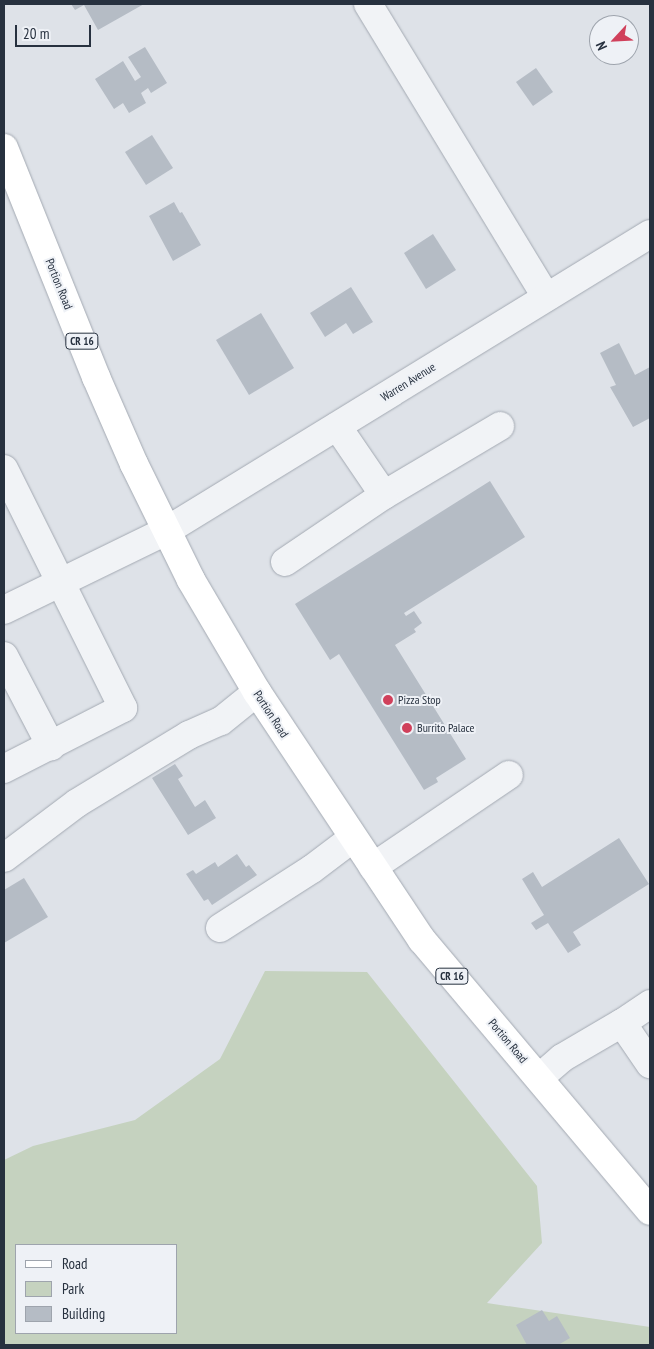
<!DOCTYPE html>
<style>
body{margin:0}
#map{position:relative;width:654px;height:1349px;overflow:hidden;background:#dee2e8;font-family:"PT Sans Narrow",sans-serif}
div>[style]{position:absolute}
.green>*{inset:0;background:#c5d2bf}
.building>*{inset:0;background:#b5bcc5}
.roads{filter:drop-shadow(0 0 1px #a3a9b2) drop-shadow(0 0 1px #a3a9b2)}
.minor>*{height:28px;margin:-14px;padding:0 14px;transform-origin:14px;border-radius:14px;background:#f1f3f6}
.major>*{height:28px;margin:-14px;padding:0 14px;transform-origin:14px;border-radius:14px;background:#fff}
.dots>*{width:14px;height:14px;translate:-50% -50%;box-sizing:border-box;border:2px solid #eef1f6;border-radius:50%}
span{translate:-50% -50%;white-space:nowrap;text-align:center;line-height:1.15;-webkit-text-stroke:4px #eef1f6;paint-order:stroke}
.shield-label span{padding:1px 4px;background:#eef1f6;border:1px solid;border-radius:4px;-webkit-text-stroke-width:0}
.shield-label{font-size:11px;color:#27313f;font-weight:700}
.street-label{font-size:12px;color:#27313f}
.poi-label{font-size:12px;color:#27313f}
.left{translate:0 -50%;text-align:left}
.frame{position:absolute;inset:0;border:5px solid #27313f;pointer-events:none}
.legend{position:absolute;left:15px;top:1244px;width:162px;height:90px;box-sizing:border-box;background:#eef1f6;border:1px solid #9ea4ad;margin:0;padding:6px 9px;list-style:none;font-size:15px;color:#27313f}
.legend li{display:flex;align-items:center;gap:10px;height:25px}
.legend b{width:25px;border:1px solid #9ea4ad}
.north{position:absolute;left:589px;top:15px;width:50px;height:50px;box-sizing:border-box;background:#eef1f6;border:1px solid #9ea4ad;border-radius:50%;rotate:245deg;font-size:14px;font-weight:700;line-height:20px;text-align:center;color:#27313f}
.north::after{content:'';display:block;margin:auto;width:18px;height:22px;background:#d0405b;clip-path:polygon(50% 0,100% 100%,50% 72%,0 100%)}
.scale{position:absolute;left:15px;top:25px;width:76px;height:22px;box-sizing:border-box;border:2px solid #27313f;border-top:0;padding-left:6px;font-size:15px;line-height:18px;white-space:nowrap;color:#27313f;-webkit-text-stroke:4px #eef1f6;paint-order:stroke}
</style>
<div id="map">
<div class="green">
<div style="clip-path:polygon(evenodd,265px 971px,367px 972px,537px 1186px,542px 1243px,487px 1303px,650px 1327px,650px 1345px,4px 1345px,4px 1160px,33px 1146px,135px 1120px,220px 1059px,265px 971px,16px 1245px,176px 1245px,176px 1333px,16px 1333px,16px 1245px)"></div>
</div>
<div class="building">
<div style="clip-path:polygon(71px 4px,144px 4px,98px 30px,84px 5px,75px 10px)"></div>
<div style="clip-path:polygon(145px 47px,167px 83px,151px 93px,148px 88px,141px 93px,146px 103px,129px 113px,123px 103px,114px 109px,95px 79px,123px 61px,135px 81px,141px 77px,128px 57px)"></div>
<div style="clip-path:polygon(536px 68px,553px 92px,533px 106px,516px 82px)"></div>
<div style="clip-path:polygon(152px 135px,173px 168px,146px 185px,125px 152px)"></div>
<div style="clip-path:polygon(174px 202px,180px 213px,182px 212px,201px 245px,173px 261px,149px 216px)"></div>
<div style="clip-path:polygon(433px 234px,456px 270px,426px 289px,404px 253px)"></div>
<div style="clip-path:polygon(351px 287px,373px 322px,353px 334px,346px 323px,325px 337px,310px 313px)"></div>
<div style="clip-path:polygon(261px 313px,294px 368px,249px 395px,216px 340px)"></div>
<div style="clip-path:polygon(619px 343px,635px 375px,650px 367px,650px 418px,633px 427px,610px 387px,616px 385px,600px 353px)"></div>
<div style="clip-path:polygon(490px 481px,525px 537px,404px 613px,406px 616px,414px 611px,422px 623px,414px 629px,416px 632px,395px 645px,466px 759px,436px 778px,438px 782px,424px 790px,339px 654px,330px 660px,295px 604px)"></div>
<div style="clip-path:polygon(175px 764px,183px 776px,178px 779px,195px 807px,205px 800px,216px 818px,188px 835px,152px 778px)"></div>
<div style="clip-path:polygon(619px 838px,649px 884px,573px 932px,581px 945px,568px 953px,548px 923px,536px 930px,531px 923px,544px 915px,522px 879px,533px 872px,542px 887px)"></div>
<div style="clip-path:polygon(237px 854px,246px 867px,249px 865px,257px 875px,212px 905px,208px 899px,204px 901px,186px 874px,193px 870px,196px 874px,215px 862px,218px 867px)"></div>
<div style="clip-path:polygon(24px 878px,48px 917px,4px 943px,4px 890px)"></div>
<div style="clip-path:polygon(542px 1310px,549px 1321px,557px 1316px,570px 1338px,558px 1345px,527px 1345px,516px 1325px)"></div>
</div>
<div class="roads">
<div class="minor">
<div style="left:368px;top:4px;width:343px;rotate:58.7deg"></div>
<div style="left:4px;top:469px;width:267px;rotate:63.5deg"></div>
<div style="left:123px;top:708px;width:134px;rotate:152.9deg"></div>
<div style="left:384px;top:495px;width:135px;rotate:-30.7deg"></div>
<div style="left:285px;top:562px;width:120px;rotate:-34.1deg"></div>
<div style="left:384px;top:495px;width:83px;rotate:-124.3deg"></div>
<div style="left:4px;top:610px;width:180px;rotate:-26deg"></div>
<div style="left:166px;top:531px;width:568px;rotate:-31.53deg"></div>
<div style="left:4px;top:656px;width:102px;rotate:62.4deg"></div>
<div style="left:4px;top:858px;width:91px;rotate:-37deg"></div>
<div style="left:77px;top:803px;width:131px;rotate:-31.3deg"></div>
<div style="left:189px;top:735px;width:35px;rotate:-24deg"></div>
<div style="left:221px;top:721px;width:46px;rotate:-38.9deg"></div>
<div style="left:373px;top:867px;width:164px;rotate:-34.1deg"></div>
<div style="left:220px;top:928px;width:109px;rotate:-32.7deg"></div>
<div style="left:312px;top:869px;width:51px;rotate:-37.1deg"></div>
<div style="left:622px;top:1023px;width:34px;rotate:-34deg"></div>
<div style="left:539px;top:1078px;width:30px;rotate:-41deg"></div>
<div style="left:562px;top:1058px;width:69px;rotate:-30.3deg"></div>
<div style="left:622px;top:1023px;width:50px;rotate:55.7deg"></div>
</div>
<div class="major">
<div style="left:4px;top:148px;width:247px;rotate:68.1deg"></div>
<div style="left:96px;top:377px;width:95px;rotate:66.4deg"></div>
<div style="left:134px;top:464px;width:129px;rotate:63.8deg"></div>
<div style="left:191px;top:580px;width:130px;rotate:59.5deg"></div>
<div style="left:257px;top:692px;width:298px;rotate:56.4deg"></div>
<div style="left:422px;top:940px;width:354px;rotate:49.9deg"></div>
</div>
</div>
<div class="dots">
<div style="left:388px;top:700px;background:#d0405b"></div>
<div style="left:407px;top:728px;background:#d0405b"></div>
</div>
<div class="shield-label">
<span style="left:82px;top:341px">CR 16</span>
<span style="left:452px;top:976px">CR 16</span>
</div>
<div class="street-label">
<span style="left:59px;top:284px;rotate:68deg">Portion Road</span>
<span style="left:408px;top:382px;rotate:-32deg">Warren Avenue</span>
<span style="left:271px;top:714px;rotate:57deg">Portion Road</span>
<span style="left:508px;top:1041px;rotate:50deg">Portion Road</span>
</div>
<div class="poi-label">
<span class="left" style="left:398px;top:700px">Pizza Stop</span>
<span class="left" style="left:417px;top:728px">Burrito Palace</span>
</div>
<div class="frame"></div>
<ul class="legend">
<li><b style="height:6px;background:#fff"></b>Road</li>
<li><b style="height:14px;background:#c5d2bf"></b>Park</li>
<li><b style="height:14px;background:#b5bcc5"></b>Building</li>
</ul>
<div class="north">N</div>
<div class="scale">20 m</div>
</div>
